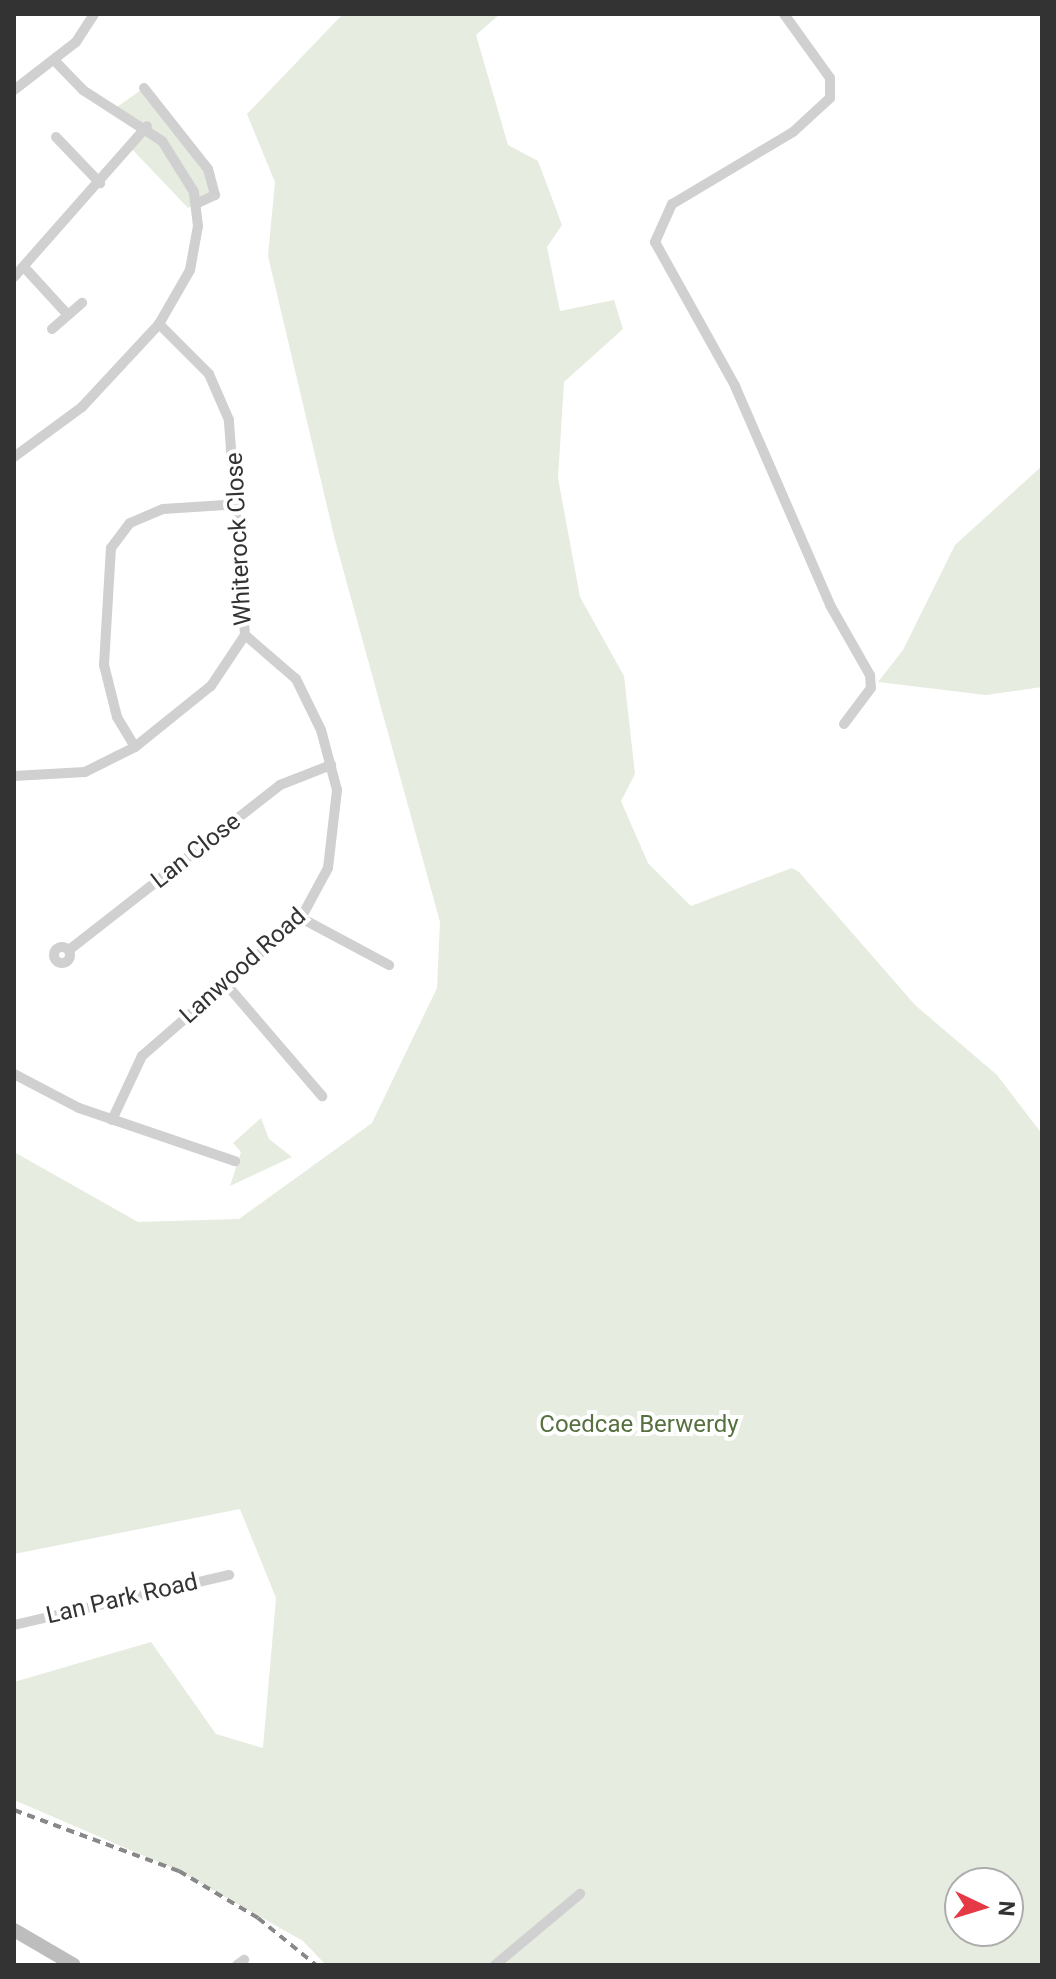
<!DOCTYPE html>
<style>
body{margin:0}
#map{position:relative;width:1056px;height:1979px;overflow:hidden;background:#fff;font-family:Roboto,sans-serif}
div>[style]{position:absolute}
.green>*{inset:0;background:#e6ecdf}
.street>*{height:10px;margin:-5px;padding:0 5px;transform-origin:5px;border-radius:5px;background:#d0d0d0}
.street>.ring{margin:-5px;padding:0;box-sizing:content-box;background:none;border:10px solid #d0d0d0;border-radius:50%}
.secondary>*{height:14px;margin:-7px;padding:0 7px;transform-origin:7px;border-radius:7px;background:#bdbdbd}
.rail>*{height:4px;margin-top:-2px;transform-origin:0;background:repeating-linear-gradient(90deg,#888 0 8px,transparent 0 14px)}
span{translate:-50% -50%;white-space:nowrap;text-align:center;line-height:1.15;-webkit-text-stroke:8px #fff;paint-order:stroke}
.street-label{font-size:24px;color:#333}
.park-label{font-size:24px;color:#56703f}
.frame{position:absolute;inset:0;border:16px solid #333;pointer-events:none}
.north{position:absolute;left:944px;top:1867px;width:80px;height:80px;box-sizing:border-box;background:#fff;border:2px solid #adadad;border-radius:50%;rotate:94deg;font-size:22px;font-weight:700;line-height:32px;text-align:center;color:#333}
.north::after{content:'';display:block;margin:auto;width:28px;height:36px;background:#e63946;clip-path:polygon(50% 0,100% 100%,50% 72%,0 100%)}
</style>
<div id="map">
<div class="green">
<div style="clip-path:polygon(evenodd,343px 14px,500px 14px,476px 35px,508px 145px,538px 161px,562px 225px,547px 247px,560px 311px,614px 300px,623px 329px,564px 382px,558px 478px,580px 597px,624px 676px,635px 774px,621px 801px,648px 863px,691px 906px,792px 868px,799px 872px,915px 1005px,997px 1075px,1042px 1134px,1042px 1965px,326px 1965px,303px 1941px,179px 1871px,14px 1800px,14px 1682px,151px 1642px,216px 1734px,263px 1748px,276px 1598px,240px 1509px,14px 1554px,14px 1152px,138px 1222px,239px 1219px,372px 1123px,437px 988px,440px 922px,335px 540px,268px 256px,275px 182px,247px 114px,343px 14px,960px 1883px,1008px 1883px,1008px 1931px,960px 1931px,960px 1883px)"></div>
<div style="clip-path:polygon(144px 88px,199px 155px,215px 195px,188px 208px,130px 147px,147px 127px,114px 109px)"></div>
<div style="clip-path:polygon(1042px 466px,1042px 687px,986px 695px,878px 682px,903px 650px,955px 545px)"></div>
<div style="clip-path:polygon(261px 1118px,269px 1139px,292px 1157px,230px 1186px,241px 1152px,233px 1143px)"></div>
</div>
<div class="street">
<div style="left:784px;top:14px;width:79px;rotate:54.3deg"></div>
<div style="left:830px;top:78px;width:20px;rotate:90deg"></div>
<div style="left:830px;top:98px;width:50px;rotate:137.4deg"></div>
<div style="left:793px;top:132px;width:141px;rotate:149.2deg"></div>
<div style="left:672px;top:204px;width:42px;rotate:114.1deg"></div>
<div style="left:655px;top:242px;width:165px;rotate:60.9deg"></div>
<div style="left:735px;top:386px;width:239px;rotate:66.5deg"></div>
<div style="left:830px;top:605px;width:81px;rotate:60.3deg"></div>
<div style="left:870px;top:675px;width:13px;rotate:86deg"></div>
<div style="left:871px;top:688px;width:45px;rotate:126.9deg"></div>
<div style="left:144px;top:88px;width:103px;rotate:51.7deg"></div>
<div style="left:208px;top:169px;width:27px;rotate:75deg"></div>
<div style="left:215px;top:195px;width:19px;rotate:155deg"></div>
<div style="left:14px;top:90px;width:78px;rotate:-37.7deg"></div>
<div style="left:76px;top:42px;width:33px;rotate:-57deg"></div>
<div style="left:56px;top:137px;width:64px;rotate:46.3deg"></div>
<div style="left:24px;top:267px;width:65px;rotate:47.5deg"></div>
<div style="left:14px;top:277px;width:201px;rotate:-48.6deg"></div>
<div style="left:52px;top:329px;width:40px;rotate:-41deg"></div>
<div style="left:14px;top:457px;width:84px;rotate:-36.3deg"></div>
<div style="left:82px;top:407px;width:113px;rotate:-47.1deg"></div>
<div style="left:159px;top:324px;width:62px;rotate:-60.1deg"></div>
<div style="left:190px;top:270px;width:45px;rotate:-79.7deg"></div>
<div style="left:198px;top:226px;width:34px;rotate:-97deg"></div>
<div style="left:194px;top:192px;width:60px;rotate:-122.1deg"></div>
<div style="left:162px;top:141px;width:94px;rotate:-147.2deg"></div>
<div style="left:83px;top:90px;width:40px;rotate:-134deg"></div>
<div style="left:135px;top:747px;width:35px;rotate:-121deg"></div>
<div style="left:117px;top:717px;width:54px;rotate:-104deg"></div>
<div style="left:104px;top:665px;width:117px;rotate:-86.6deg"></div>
<div style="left:111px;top:548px;width:31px;rotate:-53deg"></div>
<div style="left:130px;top:523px;width:36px;rotate:-23deg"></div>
<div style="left:163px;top:509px;width:78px;rotate:-3.7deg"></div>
<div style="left:14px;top:776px;width:71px;rotate:-3.2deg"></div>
<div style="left:85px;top:772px;width:56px;rotate:-26.6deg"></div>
<div style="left:135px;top:747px;width:97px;rotate:-38.8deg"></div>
<div style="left:211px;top:686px;width:61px;rotate:-56.3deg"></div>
<div style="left:245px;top:635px;width:216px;rotate:-94.3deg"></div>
<div style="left:229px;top:420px;width:50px;rotate:-113.5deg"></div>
<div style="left:209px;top:374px;width:71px;rotate:-135deg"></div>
<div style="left:301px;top:918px;width:100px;rotate:28.1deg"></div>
<div class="ring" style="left:54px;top:947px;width:6px;height:6px"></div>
<div style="left:69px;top:950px;width:268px;rotate:-38deg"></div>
<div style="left:280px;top:785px;width:55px;rotate:-21.4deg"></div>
<div style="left:226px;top:984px;width:148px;rotate:49.4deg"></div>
<div style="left:14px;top:1074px;width:73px;rotate:27.6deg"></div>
<div style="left:79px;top:1108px;width:165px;rotate:18.8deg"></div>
<div style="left:112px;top:1120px;width:71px;rotate:-64.9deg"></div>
<div style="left:142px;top:1056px;width:211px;rotate:-41deg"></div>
<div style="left:301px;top:918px;width:57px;rotate:-61.6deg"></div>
<div style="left:328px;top:868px;width:79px;rotate:-83.4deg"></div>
<div style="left:337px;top:790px;width:62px;rotate:-104.9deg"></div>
<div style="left:321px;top:730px;width:57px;rotate:-116.1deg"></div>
<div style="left:296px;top:679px;width:67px;rotate:-139.2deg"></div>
<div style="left:14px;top:1625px;width:221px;rotate:-13.1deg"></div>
<div style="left:237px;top:1965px;width:9px;rotate:-36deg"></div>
<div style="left:495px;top:1965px;width:111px;rotate:-39.9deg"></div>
</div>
<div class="secondary">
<div style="left:14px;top:1930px;width:69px;rotate:30.3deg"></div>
</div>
<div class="rail">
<div style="left:14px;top:1810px;width:176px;rotate:20.3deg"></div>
<div style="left:179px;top:1871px;width:92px;rotate:30.7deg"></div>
<div style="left:258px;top:1918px;width:75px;rotate:39deg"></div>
</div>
<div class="street-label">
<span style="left:239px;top:539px;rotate:-93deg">Whiterock Close</span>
<span style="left:196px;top:851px;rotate:-38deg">Lan Close</span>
<span style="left:243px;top:966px;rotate:-42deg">Lanwood Road</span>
<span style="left:122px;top:1599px;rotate:-13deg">Lan Park Road</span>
</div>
<div class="park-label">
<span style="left:639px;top:1425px">Coedcae Berwerdy</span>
</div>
<div class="frame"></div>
<div class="north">N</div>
</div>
